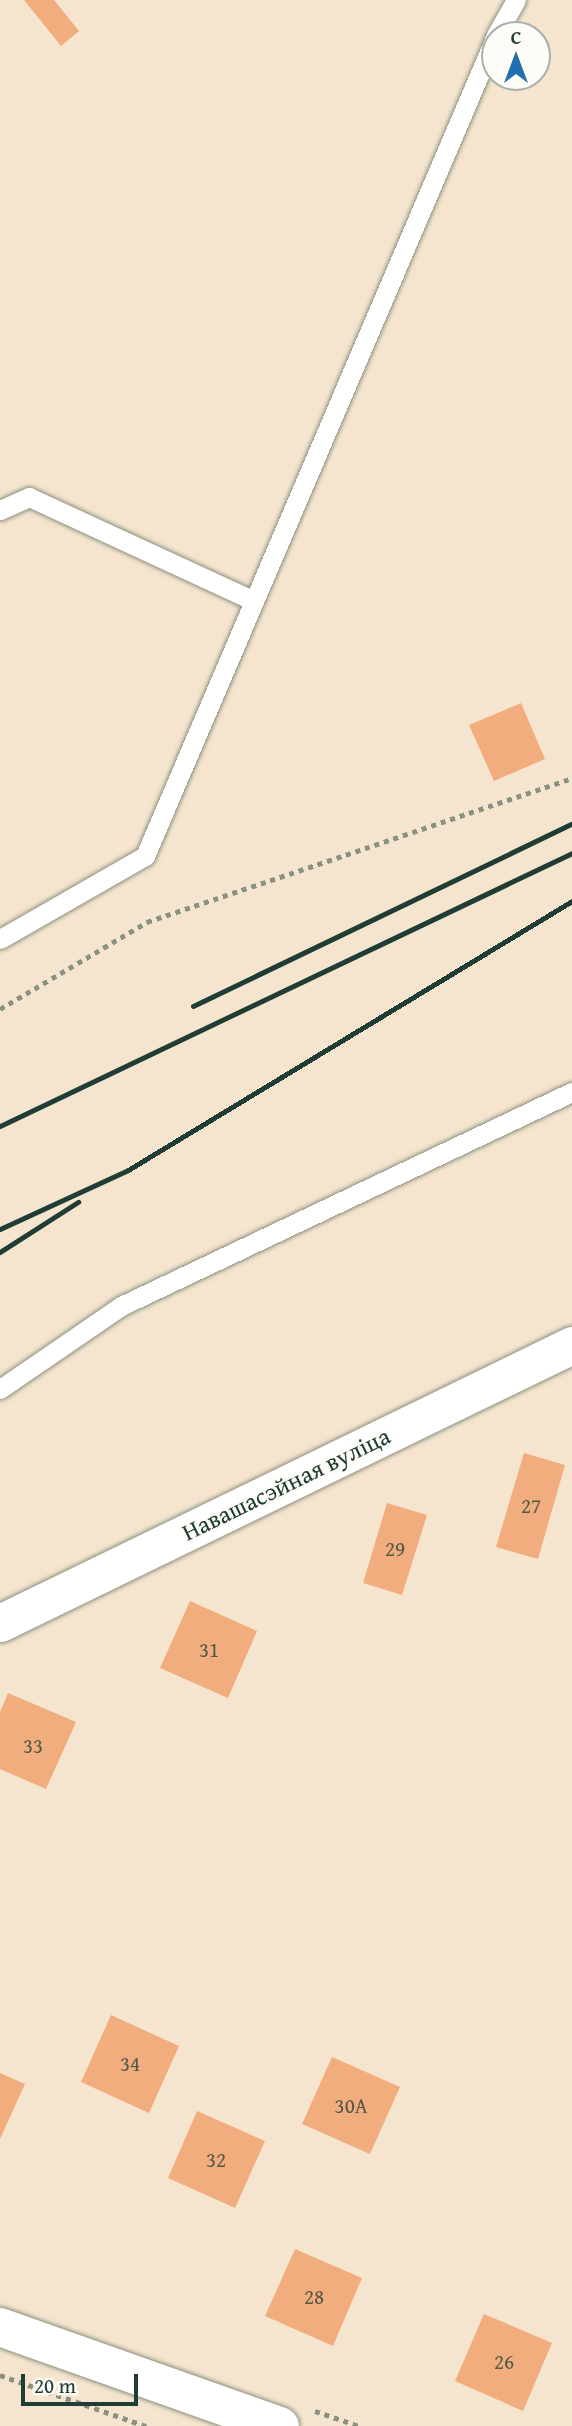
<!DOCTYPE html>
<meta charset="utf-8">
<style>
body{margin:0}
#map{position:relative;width:572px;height:2426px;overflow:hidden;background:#f6e5ce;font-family:"Gentium Book Plus",serif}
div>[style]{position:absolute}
.building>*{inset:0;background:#f1ad7d}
.path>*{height:4.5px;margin-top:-2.25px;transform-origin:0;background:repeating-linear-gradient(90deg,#8a9181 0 5px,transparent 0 10px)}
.roads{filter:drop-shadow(0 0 2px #8a9181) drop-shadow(0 0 2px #8a9181)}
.service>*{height:19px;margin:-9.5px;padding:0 9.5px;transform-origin:9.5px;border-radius:9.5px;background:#fff}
.minor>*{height:37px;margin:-18.5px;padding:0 18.5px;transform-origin:18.5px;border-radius:18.5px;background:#fff}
.primary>*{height:38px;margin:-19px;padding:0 19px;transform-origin:19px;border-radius:19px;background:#fff}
.rail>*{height:5px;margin:-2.5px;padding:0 2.5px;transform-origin:2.5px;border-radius:2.5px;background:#1f3d34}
span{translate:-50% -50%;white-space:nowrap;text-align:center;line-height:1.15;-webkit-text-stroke:6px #fdfcf7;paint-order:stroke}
.number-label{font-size:21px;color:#545946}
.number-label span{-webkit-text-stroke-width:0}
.street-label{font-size:24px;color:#1f3d34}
.north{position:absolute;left:481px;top:21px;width:70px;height:70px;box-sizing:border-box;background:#fdfcf7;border:2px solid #a4b0a9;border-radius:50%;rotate:0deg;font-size:19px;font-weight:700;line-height:28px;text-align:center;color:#1f3d34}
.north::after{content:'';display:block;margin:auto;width:24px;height:32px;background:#1f6fb2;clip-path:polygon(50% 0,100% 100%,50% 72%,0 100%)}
.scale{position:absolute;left:21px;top:2374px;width:117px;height:32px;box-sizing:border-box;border:4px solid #1f3d34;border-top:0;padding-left:9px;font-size:21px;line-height:24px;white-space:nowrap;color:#1f3d34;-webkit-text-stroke:5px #fdfcf7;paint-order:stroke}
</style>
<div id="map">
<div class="building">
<div style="clip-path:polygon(24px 0,54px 0,79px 31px,61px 46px)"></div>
<div style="clip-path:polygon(521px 703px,545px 759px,494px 781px,469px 725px)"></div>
<div style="clip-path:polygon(524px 1453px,565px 1465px,538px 1559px,496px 1547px)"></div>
<div style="clip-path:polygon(387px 1503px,427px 1515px,402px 1595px,363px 1583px)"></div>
<div style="clip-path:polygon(190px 1601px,257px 1631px,228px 1698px,160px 1668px)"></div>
<div style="clip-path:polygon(8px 1693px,76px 1722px,46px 1789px,0 1769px,0 1712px)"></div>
<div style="clip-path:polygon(111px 2015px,179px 2046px,149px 2113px,81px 2082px)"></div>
<div style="clip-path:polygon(332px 2057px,400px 2087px,370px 2154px,302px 2124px)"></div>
<div style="clip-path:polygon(0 2073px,25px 2084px,0 2139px)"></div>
<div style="clip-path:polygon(197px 2111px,265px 2141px,235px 2208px,168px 2178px)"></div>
<div style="clip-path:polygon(295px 2249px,362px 2278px,333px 2346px,265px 2316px)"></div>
<div style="clip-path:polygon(484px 2314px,552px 2343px,523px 2411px,455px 2381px)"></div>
</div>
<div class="path">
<div style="left:0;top:1009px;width:171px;rotate:-30.6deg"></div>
<div style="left:147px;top:922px;width:449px;rotate:-18.7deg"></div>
<div style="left:0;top:2375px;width:155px;rotate:19.3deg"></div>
<div style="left:315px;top:2411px;width:46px;rotate:18.8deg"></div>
</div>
<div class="roads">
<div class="service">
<div style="left:496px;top:35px;width:40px;rotate:-60.3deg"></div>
<div style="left:0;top:510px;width:32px;rotate:-24deg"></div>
<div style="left:29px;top:497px;width:246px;rotate:24.8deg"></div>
<div style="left:0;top:939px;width:167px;rotate:-29.8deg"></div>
<div style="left:145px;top:856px;width:890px;rotate:-66.84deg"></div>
<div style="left:0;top:1389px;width:147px;rotate:-34.4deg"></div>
<div style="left:121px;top:1306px;width:499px;rotate:-25.4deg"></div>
</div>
<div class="minor">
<div style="left:0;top:1623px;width:636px;rotate:-25.92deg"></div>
</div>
<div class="primary">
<div style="left:0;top:2327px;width:297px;rotate:19.5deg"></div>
</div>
</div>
<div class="rail">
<div style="left:193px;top:1006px;width:420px;rotate:-25.7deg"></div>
<div style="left:0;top:1126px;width:634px;rotate:-25.51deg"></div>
<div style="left:0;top:1229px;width:141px;rotate:-24.7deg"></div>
<div style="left:128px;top:1170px;width:519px;rotate:-31.21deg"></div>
<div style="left:0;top:1252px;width:93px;rotate:-32.7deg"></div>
</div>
<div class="number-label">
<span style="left:531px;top:1506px">27</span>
<span style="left:395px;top:1549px">29</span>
<span style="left:209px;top:1650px">31</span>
<span style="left:33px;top:1746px">33</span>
<span style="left:130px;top:2064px">34</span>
<span style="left:351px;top:2106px">30А</span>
<span style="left:216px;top:2160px">32</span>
<span style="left:314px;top:2297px">28</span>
<span style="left:504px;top:2362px">26</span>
</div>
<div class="street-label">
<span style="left:286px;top:1484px;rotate:-26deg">Навашасэйная вуліца</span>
</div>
<div class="north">С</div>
<div class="scale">20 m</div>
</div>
